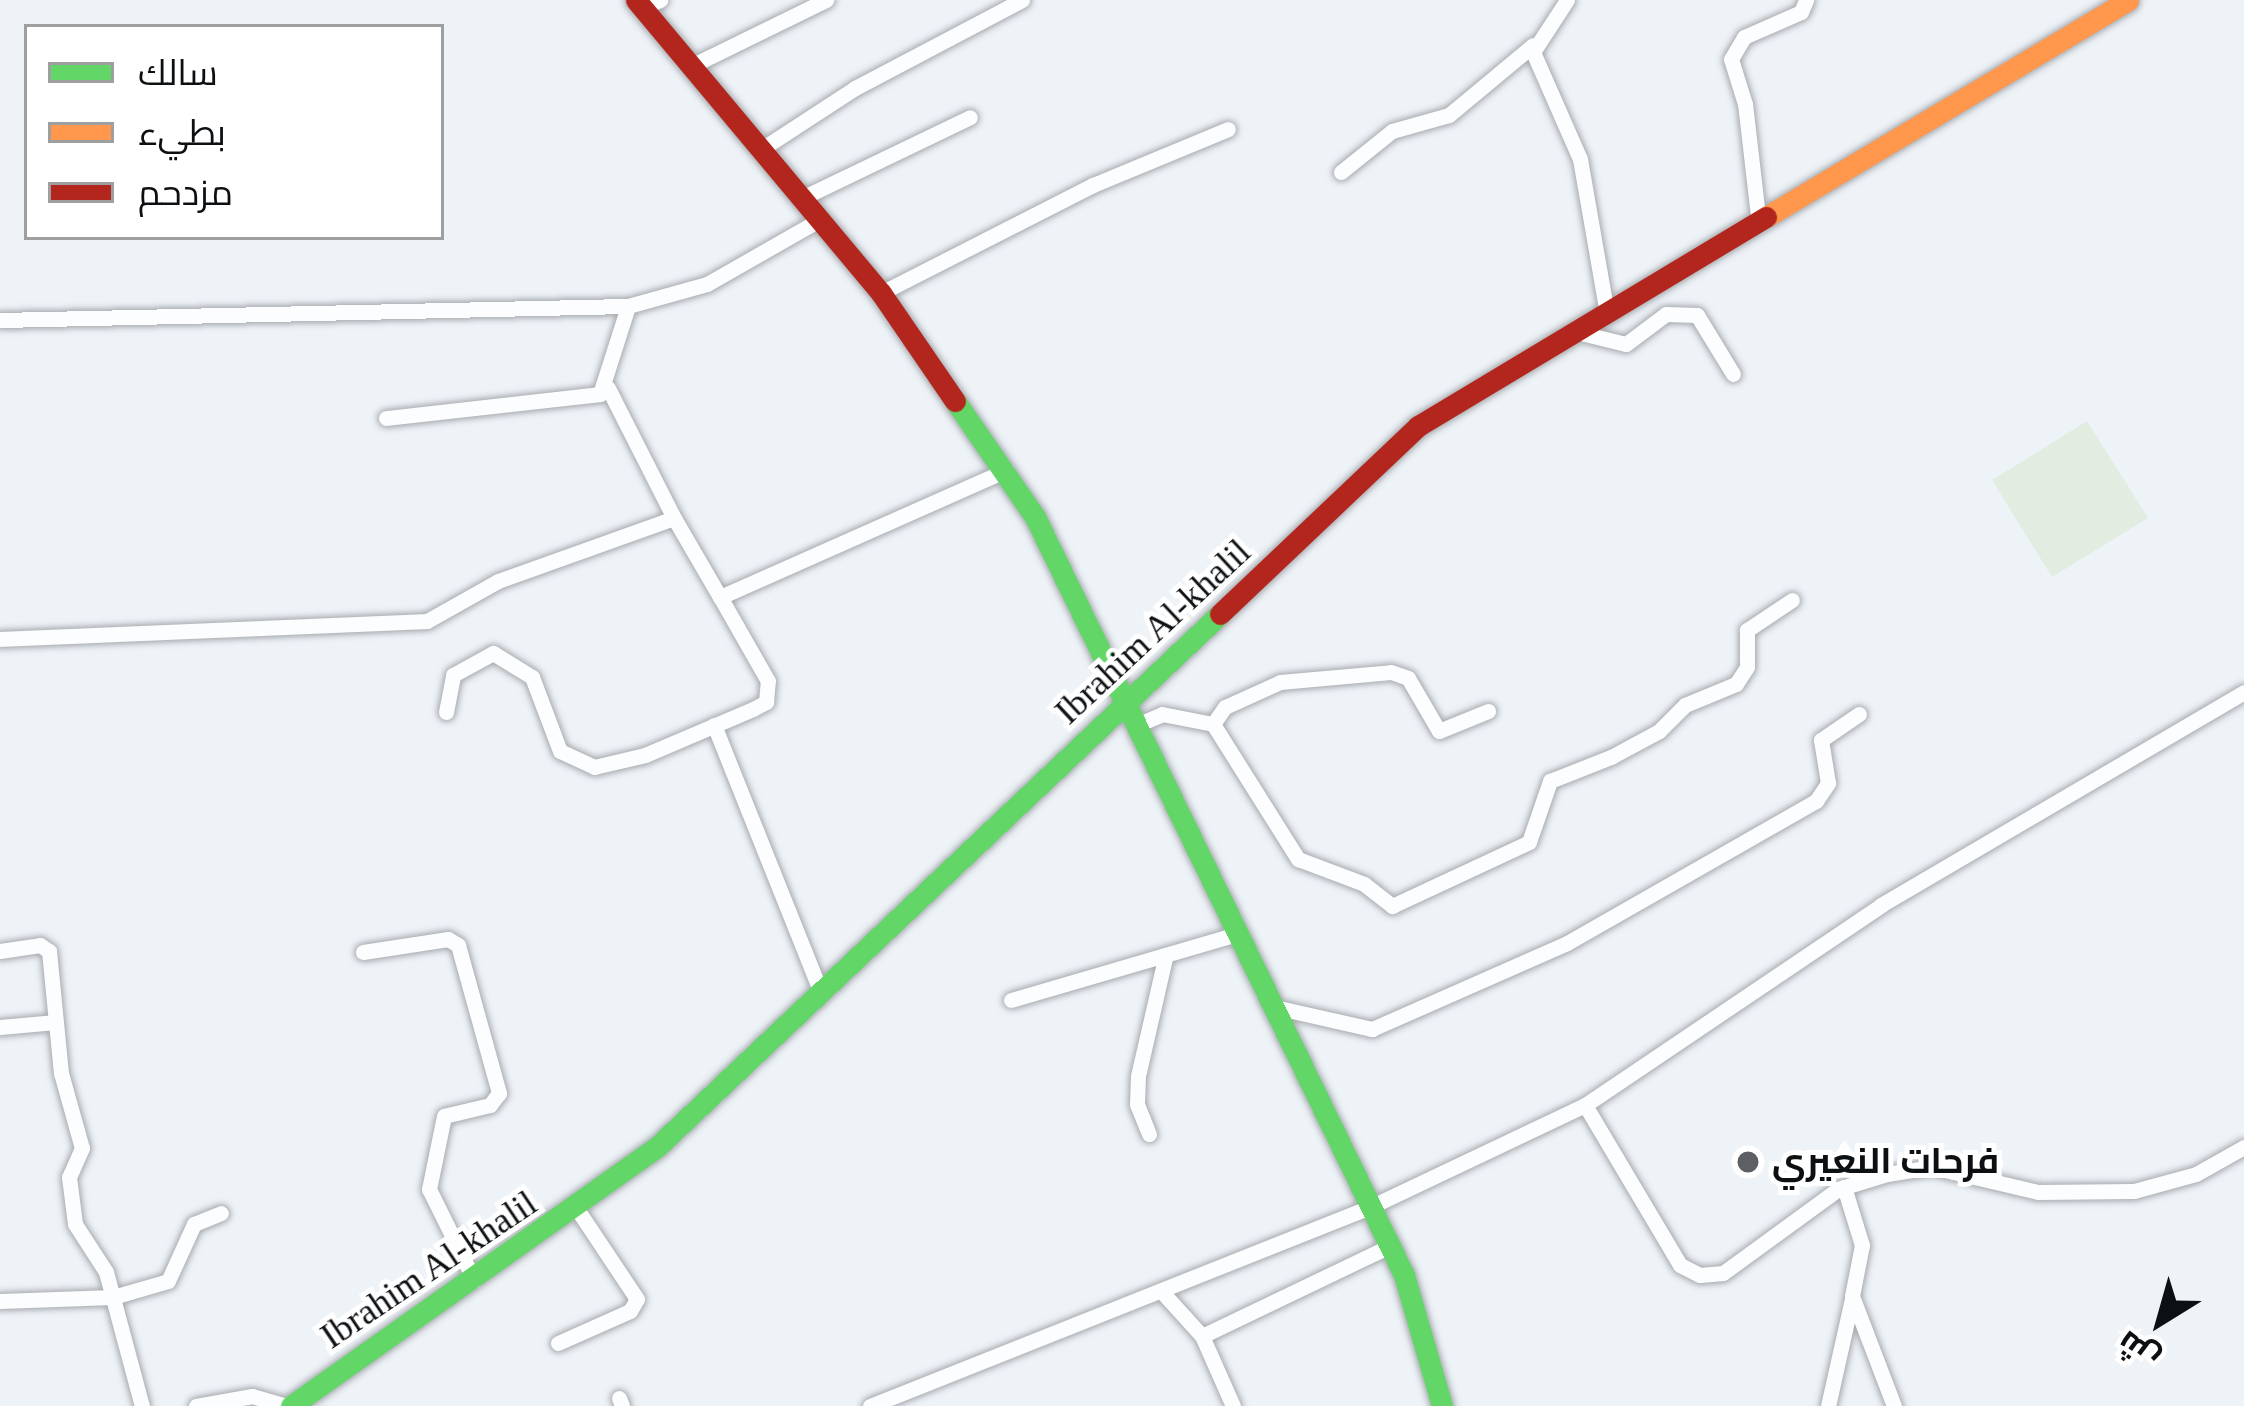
<!DOCTYPE html>
<meta charset="utf-8">
<style>
body{margin:0}
#map{position:relative;width:2244px;height:1406px;overflow:hidden;background:#eef3f8;font-family:"Times New Roman",Cairo,serif}
div>[style]{position:absolute}
.green>*{inset:0;background:#e2ece1}
.roads{filter:drop-shadow(0 0 3px #a7abaf) drop-shadow(0 0 3px #a7abaf)}
.street>*{height:15px;margin:-7.5px;padding:0 7.5px;transform-origin:7.5px;border-radius:7.5px;background:#fcfdfe}
.fast>*{height:21px;margin:-10.5px;padding:0 10.5px;transform-origin:10.5px;border-radius:10.5px;background:#63d668}
.slow>*{height:21px;margin:-10.5px;padding:0 10.5px;transform-origin:10.5px;border-radius:10.5px;background:#ff974d}
.jam>*{height:21px;margin:-10.5px;padding:0 10.5px;transform-origin:10.5px;border-radius:10.5px;background:#b3261e}
.dots>*{width:33px;height:33px;translate:-50% -50%;box-sizing:border-box;border:6px solid #fff;border-radius:50%}
span{translate:-50% -50%;white-space:nowrap;text-align:center;line-height:1.15;-webkit-text-stroke:10px #fff;paint-order:stroke}
.street-label{font-size:36px;color:#0d1013}
.poi-label{font-size:36px;color:#0d1013;font-weight:700}
.left{translate:0 -50%;text-align:left}
.legend{position:absolute;left:24px;top:24px;width:420px;height:216px;box-sizing:border-box;background:#fff;border:3px solid #9e9fa1;margin:0;padding:15px 21px;list-style:none;font-size:36px;color:#0d1013}
.legend li{display:flex;align-items:center;gap:24px;height:60px}
.legend b{width:60px;border:3px solid #9e9fa1}
.north{position:absolute;left:2100px;top:1262px;width:120px;height:120px;-webkit-text-stroke:9px #fff;paint-order:stroke;rotate:217deg;font-size:33px;font-weight:700;line-height:48px;text-align:center;color:#0d1013}
.north::after{content:'';display:block;margin:auto;width:42px;height:54px;background:#0d1013;clip-path:polygon(50% 0,100% 100%,50% 72%,0 100%)}
</style>
<div id="map">
<div class="green">
<div style="clip-path:polygon(2087px 421px,2148px 518px,2052px 577px,1992px 480px)"></div>
</div>
<div class="roads">
<div class="street">
<div style="left:1567px;top:0;width:62px;rotate:123.2deg"></div>
<div style="left:1533px;top:52px;width:117px;rotate:66.3deg"></div>
<div style="left:1580px;top:159px;width:151px;rotate:80.1deg"></div>
<div style="left:642px;top:8px;width:20px;rotate:-24deg"></div>
<div style="left:689px;top:67px;width:153px;rotate:-26.1deg"></div>
<div style="left:760px;top:150px;width:113px;rotate:-33.1deg"></div>
<div style="left:855px;top:88px;width:189px;rotate:-27.8deg"></div>
<div style="left:1341px;top:172px;width:65px;rotate:-38.8deg"></div>
<div style="left:1392px;top:131px;width:59px;rotate:-15.7deg"></div>
<div style="left:1449px;top:115px;width:109px;rotate:-39.8deg"></div>
<div style="left:804px;top:197px;width:184px;rotate:-25.7deg"></div>
<div style="left:1758px;top:216px;width:113px;rotate:-96.6deg"></div>
<div style="left:1745px;top:104px;width:47px;rotate:-107.3deg"></div>
<div style="left:1731px;top:59px;width:26px;rotate:-59deg"></div>
<div style="left:1744px;top:37px;width:62px;rotate:-23.7deg"></div>
<div style="left:1801px;top:12px;width:13px;rotate:-67deg"></div>
<div style="left:881px;top:293px;width:238px;rotate:-27deg"></div>
<div style="left:1093px;top:185px;width:146px;rotate:-22.5deg"></div>
<div style="left:0;top:320px;width:628px;rotate:-1.28deg"></div>
<div style="left:628px;top:306px;width:82px;rotate:-15.6deg"></div>
<div style="left:707px;top:284px;width:131px;rotate:-29.7deg"></div>
<div style="left:1577px;top:332px;width:50px;rotate:13.8deg"></div>
<div style="left:1626px;top:344px;width:50px;rotate:-36.9deg"></div>
<div style="left:1666px;top:314px;width:31px;rotate:2deg"></div>
<div style="left:1697px;top:315px;width:69px;rotate:58.6deg"></div>
<div style="left:608px;top:388px;width:146px;rotate:63.1deg"></div>
<div style="left:386px;top:418px;width:215px;rotate:-6.4deg"></div>
<div style="left:600px;top:394px;width:92px;rotate:-72.3deg"></div>
<div style="left:0;top:639px;width:427px;rotate:-2.4deg"></div>
<div style="left:427px;top:621px;width:81px;rotate:-29.4deg"></div>
<div style="left:498px;top:581px;width:187px;rotate:-19.7deg"></div>
<div style="left:674px;top:518px;width:91px;rotate:59.8deg"></div>
<div style="left:446px;top:712px;width:38px;rotate:-79deg"></div>
<div style="left:453px;top:675px;width:46px;rotate:-28.8deg"></div>
<div style="left:493px;top:653px;width:46px;rotate:31.6deg"></div>
<div style="left:532px;top:677px;width:79px;rotate:69.3deg"></div>
<div style="left:560px;top:751px;width:38px;rotate:25deg"></div>
<div style="left:594px;top:767px;width:52px;rotate:-13.2deg"></div>
<div style="left:645px;top:755px;width:117px;rotate:-23.1deg"></div>
<div style="left:753px;top:709px;width:15px;rotate:-28deg"></div>
<div style="left:766px;top:702px;width:21px;rotate:-85deg"></div>
<div style="left:768px;top:681px;width:97px;rotate:-119.7deg"></div>
<div style="left:720px;top:597px;width:313px;rotate:-23.9deg"></div>
<div style="left:1139px;top:724px;width:25px;rotate:-23deg"></div>
<div style="left:1162px;top:714px;width:52px;rotate:11.1deg"></div>
<div style="left:1213px;top:724px;width:160px;rotate:57.8deg"></div>
<div style="left:1298px;top:859px;width:71px;rotate:20.7deg"></div>
<div style="left:1364px;top:884px;width:36px;rotate:38deg"></div>
<div style="left:1392px;top:906px;width:151px;rotate:-25deg"></div>
<div style="left:1529px;top:842px;width:65px;rotate:-71deg"></div>
<div style="left:1550px;top:781px;width:66px;rotate:-21.5deg"></div>
<div style="left:1611px;top:757px;width:55px;rotate:-28.4deg"></div>
<div style="left:1659px;top:731px;width:37px;rotate:-45deg"></div>
<div style="left:1685px;top:705px;width:55px;rotate:-22.4deg"></div>
<div style="left:1736px;top:684px;width:20px;rotate:-57deg"></div>
<div style="left:1747px;top:667px;width:37px;rotate:-90deg"></div>
<div style="left:1747px;top:630px;width:54px;rotate:-33.7deg"></div>
<div style="left:1213px;top:724px;width:21px;rotate:-55deg"></div>
<div style="left:1225px;top:707px;width:60px;rotate:-24.4deg"></div>
<div style="left:1280px;top:682px;width:111px;rotate:-5.1deg"></div>
<div style="left:1391px;top:672px;width:18px;rotate:19deg"></div>
<div style="left:1408px;top:678px;width:61px;rotate:59.7deg"></div>
<div style="left:1439px;top:731px;width:53px;rotate:-22.2deg"></div>
<div style="left:714px;top:725px;width:288px;rotate:68.2deg"></div>
<div style="left:0;top:951px;width:40px;rotate:-8.5deg"></div>
<div style="left:40px;top:945px;width:11px;rotate:34deg"></div>
<div style="left:49px;top:951px;width:123px;rotate:84.4deg"></div>
<div style="left:61px;top:1073px;width:78px;rotate:74.4deg"></div>
<div style="left:82px;top:1148px;width:32px;rotate:114deg"></div>
<div style="left:69px;top:1177px;width:47px;rotate:82.7deg"></div>
<div style="left:75px;top:1224px;width:57px;rotate:57.1deg"></div>
<div style="left:106px;top:1272px;width:139px;rotate:75deg"></div>
<div style="left:363px;top:952px;width:86px;rotate:-8.7deg"></div>
<div style="left:448px;top:939px;width:12px;rotate:31deg"></div>
<div style="left:458px;top:945px;width:154px;rotate:74.5deg"></div>
<div style="left:499px;top:1093px;width:15px;rotate:127deg"></div>
<div style="left:490px;top:1105px;width:47px;rotate:166.6deg"></div>
<div style="left:444px;top:1116px;width:75px;rotate:101.6deg"></div>
<div style="left:429px;top:1189px;width:102px;rotate:63.7deg"></div>
<div style="left:1011px;top:1000px;width:235px;rotate:-16.3deg"></div>
<div style="left:1270px;top:1006px;width:105px;rotate:12.7deg"></div>
<div style="left:1372px;top:1029px;width:213px;rotate:-23.8deg"></div>
<div style="left:1567px;top:943px;width:287px;rotate:-29.7deg"></div>
<div style="left:1816px;top:801px;width:22px;rotate:-56deg"></div>
<div style="left:1828px;top:783px;width:44px;rotate:-99.2deg"></div>
<div style="left:1821px;top:740px;width:46px;rotate:-34.4deg"></div>
<div style="left:0;top:1027px;width:56px;rotate:-5.1deg"></div>
<div style="left:1585px;top:1105px;width:186px;rotate:59.3deg"></div>
<div style="left:1680px;top:1265px;width:22px;rotate:27deg"></div>
<div style="left:1700px;top:1275px;width:23px;rotate:-5deg"></div>
<div style="left:1723px;top:1273px;width:142px;rotate:-36.1deg"></div>
<div style="left:1838px;top:1189px;width:51px;rotate:-17deg"></div>
<div style="left:1887px;top:1174px;width:46px;rotate:-8.8deg"></div>
<div style="left:1932px;top:1167px;width:109px;rotate:13.3deg"></div>
<div style="left:2038px;top:1192px;width:96px;rotate:-0.6deg"></div>
<div style="left:2134px;top:1191px;width:64px;rotate:-15.3deg"></div>
<div style="left:2196px;top:1174px;width:55px;rotate:-29.4deg"></div>
<div style="left:1149px;top:1134px;width:32px;rotate:-112deg"></div>
<div style="left:1137px;top:1104px;width:28px;rotate:-88deg"></div>
<div style="left:1138px;top:1076px;width:121px;rotate:-77.1deg"></div>
<div style="left:1844px;top:1187px;width:61px;rotate:72.8deg"></div>
<div style="left:1862px;top:1245px;width:52px;rotate:101.1deg"></div>
<div style="left:1852px;top:1296px;width:118px;rotate:69.1deg"></div>
<div style="left:1163px;top:1293px;width:58px;rotate:47.8deg"></div>
<div style="left:1202px;top:1336px;width:77px;rotate:66.1deg"></div>
<div style="left:0;top:1301px;width:113px;rotate:-2deg"></div>
<div style="left:113px;top:1297px;width:57px;rotate:-16.2deg"></div>
<div style="left:168px;top:1281px;width:63px;rotate:-65.5deg"></div>
<div style="left:194px;top:1224px;width:29px;rotate:-22deg"></div>
<div style="left:1202px;top:1336px;width:208px;rotate:-25.6deg"></div>
<div style="left:558px;top:1343px;width:79px;rotate:-24deg"></div>
<div style="left:630px;top:1311px;width:14px;rotate:-60deg"></div>
<div style="left:637px;top:1299px;width:108px;rotate:-123.7deg"></div>
<div style="left:619px;top:1398px;width:9px;rotate:69deg"></div>
<div style="left:196px;top:1406px;width:57px;rotate:-10.1deg"></div>
<div style="left:252px;top:1396px;width:35px;rotate:16deg"></div>
<div style="left:870px;top:1406px;width:538px;rotate:-21.7deg"></div>
<div style="left:1370px;top:1207px;width:238px;rotate:-25.4deg"></div>
<div style="left:1585px;top:1105px;width:357px;rotate:-34deg"></div>
<div style="left:1881px;top:905px;width:421px;rotate:-30.4deg"></div>
<div style="left:1828px;top:1406px;width:110px;rotate:-77.4deg"></div>
</div>
<div class="fast">
<div style="left:955px;top:401px;width:141px;rotate:55.4deg"></div>
<div style="left:1035px;top:517px;width:843px;rotate:64.04deg"></div>
<div style="left:1404px;top:1275px;width:136px;rotate:73.8deg"></div>
<div style="left:291px;top:1406px;width:450px;rotate:-35.3deg"></div>
<div style="left:658px;top:1146px;width:774px;rotate:-43.43deg"></div>
</div>
<div class="slow">
<div style="left:1766px;top:217px;width:422px;rotate:-30.9deg"></div>
</div>
<div class="jam">
<div style="left:636px;top:0;width:382px;rotate:50.1deg"></div>
<div style="left:881px;top:293px;width:131px;rotate:55.6deg"></div>
<div style="left:1220px;top:614px;width:273px;rotate:-43.5deg"></div>
<div style="left:1418px;top:426px;width:406px;rotate:-31deg"></div>
</div>
</div>
<div class="dots">
<div style="left:1748px;top:1162px;background:#5c5f63"></div>
</div>
<div class="street-label">
<span style="left:1153px;top:632px;rotate:-43deg">Ibrahim Al-khalil</span>
<span style="left:429px;top:1270px;rotate:-34deg">Ibrahim Al-khalil</span>
</div>
<div class="poi-label">
<span class="left" style="left:1772px;top:1162px">فرحات النعيري</span>
</div>
<ul class="legend">
<li><b style="height:15px;background:#63d668"></b>سالك</li>
<li><b style="height:15px;background:#ff974d"></b>بطيء</li>
<li><b style="height:15px;background:#b3261e"></b>مزدحم</li>
</ul>
<div class="north">ش</div>
</div>
